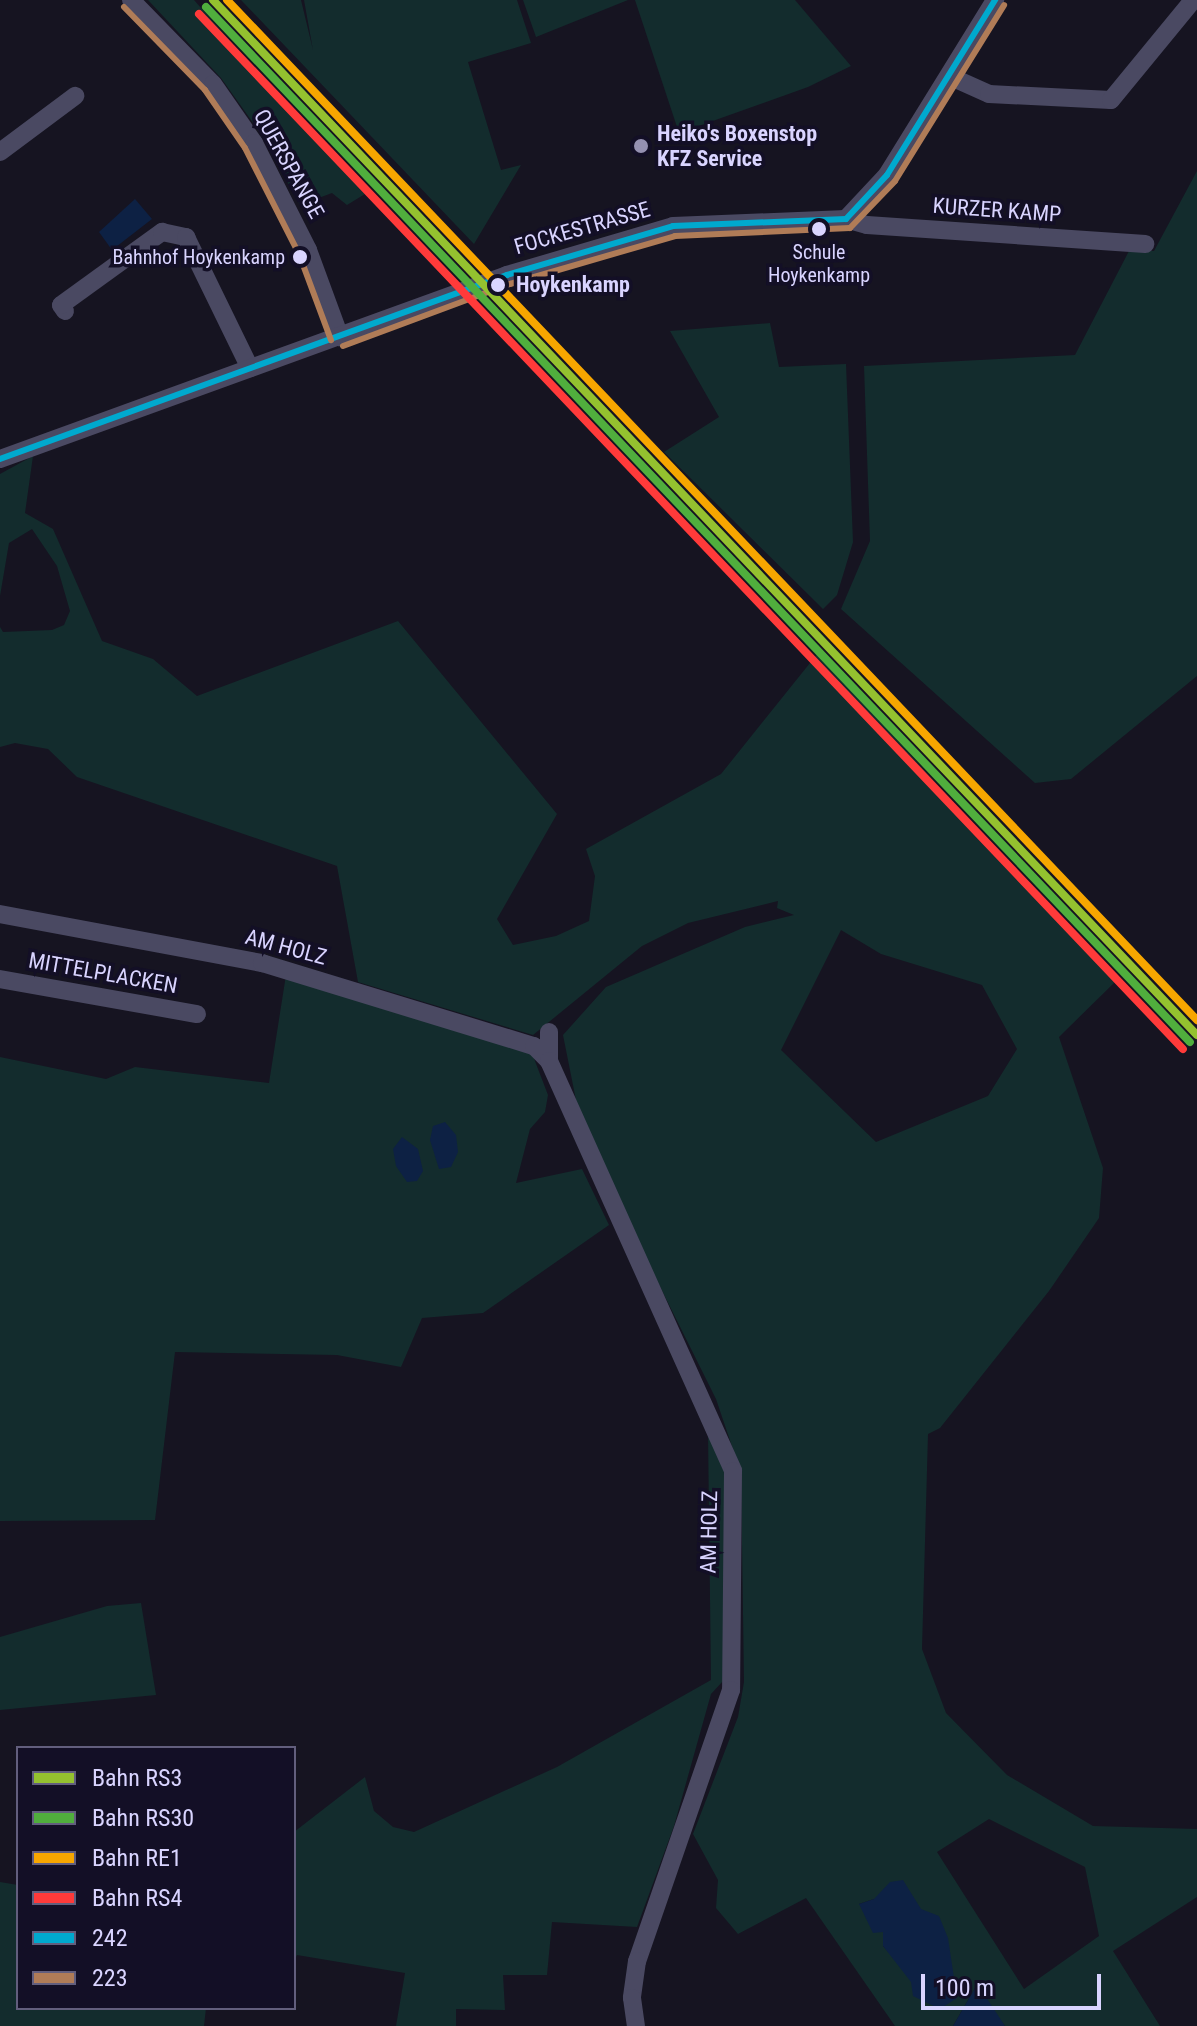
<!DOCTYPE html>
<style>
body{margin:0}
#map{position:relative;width:1197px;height:2026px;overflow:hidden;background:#161421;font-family:"Roboto Condensed",sans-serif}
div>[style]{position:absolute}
.green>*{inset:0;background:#132c2d}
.water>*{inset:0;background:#0d2144}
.minor>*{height:18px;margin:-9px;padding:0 9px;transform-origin:9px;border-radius:9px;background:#4a4962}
.bus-1>*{height:6px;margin:-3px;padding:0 3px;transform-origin:3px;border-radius:3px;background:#00a9ce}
.bus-2>*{height:6px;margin:-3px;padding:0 3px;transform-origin:3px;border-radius:3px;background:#b07c57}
.rail-1>*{height:8px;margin:-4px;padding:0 4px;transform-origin:4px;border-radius:4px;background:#94c12f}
.rail-2>*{height:8px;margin:-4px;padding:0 4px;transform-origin:4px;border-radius:4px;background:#50ae3d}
.rail-3>*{height:8px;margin:-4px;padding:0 4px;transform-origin:4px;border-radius:4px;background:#f7a600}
.rail-4>*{height:8px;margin:-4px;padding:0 4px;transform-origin:4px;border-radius:4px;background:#ff3a3a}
.dots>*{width:22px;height:22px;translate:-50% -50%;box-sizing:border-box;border:4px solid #130f26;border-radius:50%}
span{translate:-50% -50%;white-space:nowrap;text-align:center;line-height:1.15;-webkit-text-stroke:7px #130f26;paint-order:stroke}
.bus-label{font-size:20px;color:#d9d4ff}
.right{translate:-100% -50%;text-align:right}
.poi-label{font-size:22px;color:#d9d4ff;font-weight:700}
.left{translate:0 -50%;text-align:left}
.street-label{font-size:22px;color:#d9d4ff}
.stop-label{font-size:22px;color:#d9d4ff;font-weight:700}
.legend{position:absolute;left:16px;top:1746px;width:280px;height:264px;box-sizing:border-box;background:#130f26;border:2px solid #625e7d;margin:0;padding:10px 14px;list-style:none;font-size:24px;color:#d9d4ff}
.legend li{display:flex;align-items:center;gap:16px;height:40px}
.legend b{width:40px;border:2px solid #625e7d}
.scale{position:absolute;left:921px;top:1974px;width:180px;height:36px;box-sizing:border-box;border:4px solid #d9d4ff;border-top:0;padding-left:10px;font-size:24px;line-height:28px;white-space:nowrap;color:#d9d4ff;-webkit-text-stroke:6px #130f26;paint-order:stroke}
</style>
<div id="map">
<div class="green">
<div style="clip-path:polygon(148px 0,194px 0,365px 194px,347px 205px,332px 193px,300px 205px,261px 134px,221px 78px)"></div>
<div style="clip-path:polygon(241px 0,301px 0,313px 50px,304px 0,517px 0,531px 43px,468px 62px,501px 170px,521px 165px,474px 244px)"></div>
<div style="clip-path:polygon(523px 0,628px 0,536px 37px)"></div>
<div style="clip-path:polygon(635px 0,795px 0,851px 66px,808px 87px,679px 133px)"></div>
<div style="clip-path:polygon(1197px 171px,1197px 676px,1071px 779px,1035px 783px,841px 609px,870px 541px,864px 366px,1075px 355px,1129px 251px,1154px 251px)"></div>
<div style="clip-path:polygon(770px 323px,779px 367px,846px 364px,853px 542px,837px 595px,823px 609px,664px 452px,719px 417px,670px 331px)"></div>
<div style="clip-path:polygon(evenodd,33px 456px,25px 513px,53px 529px,102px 641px,153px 659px,197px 696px,398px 621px,557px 814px,497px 919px,513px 945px,556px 936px,589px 921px,595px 876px,586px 849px,721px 774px,818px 653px,1116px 981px,1059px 1037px,1103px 1168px,1099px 1218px,1049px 1291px,940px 1428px,928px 1434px,922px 1649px,946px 1713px,1007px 1775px,1093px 1826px,1197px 1829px,1197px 1897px,1113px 1951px,1160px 2026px,1005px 2026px,975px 1988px,953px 2026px,895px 2026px,806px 1898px,738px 1934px,716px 1908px,718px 1880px,693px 1834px,738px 1717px,744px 1682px,741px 1473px,716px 1399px,582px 1130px,563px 1035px,606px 987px,745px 927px,794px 915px,777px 908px,778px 901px,688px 923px,642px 946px,533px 1035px,358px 982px,337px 866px,77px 777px,48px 749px,15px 743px,0 747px,0 627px,3px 632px,52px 630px,64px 625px,70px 611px,57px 566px,32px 529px,9px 543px,0 596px,0 474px,33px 456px,841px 930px,881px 954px,982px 985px,1017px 1049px,988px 1096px,876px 1142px,781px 1050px,841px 930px,33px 456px,989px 1819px,1085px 1867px,1099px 1936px,1024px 1989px,937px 1852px,989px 1819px,33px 456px,874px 1899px,940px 2009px,883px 1946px,883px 1932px,859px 1904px,874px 1899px)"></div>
<div style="clip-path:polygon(286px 975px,530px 1048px,548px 1095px,545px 1112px,530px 1129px,516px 1183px,582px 1169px,609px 1225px,483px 1313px,422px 1318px,401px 1367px,337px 1355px,175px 1352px,155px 1520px,0 1521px,0 1057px,106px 1079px,135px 1067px,269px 1083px)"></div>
<div style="clip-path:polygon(708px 1432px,727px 1472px,723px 1681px,711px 1694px,674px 1826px,637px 1927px,552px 1922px,547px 1975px,503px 1975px,505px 2010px,456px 2009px,456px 2026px,396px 2026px,405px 1973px,297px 1955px,294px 1961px,294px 1832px,365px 1777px,374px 1811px,393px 1827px,414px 1832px,557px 1767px,711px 1680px)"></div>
<div style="clip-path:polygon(141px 1603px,156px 1695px,0 1710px,0 1637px,107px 1606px)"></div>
<div style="clip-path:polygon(0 1882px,18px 1885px,18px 2008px,206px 2008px,204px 2026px,0 2026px)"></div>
</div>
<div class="water">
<div style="clip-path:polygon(135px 199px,152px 219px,112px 250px,99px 232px)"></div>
<div style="clip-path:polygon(445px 1122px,456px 1135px,458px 1152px,451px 1167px,439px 1169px,430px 1140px,433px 1126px)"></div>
<div style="clip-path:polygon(402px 1137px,418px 1149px,423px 1171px,417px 1181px,407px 1182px,396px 1166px,393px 1149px)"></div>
<div style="clip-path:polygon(903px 1880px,921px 1909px,939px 1916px,948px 1938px,957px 1998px,940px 2009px,913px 1996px,911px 1982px,883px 1946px,883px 1932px,873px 1933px,859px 1904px,874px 1899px,890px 1882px)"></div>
<div style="clip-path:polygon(975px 1988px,980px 1988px,1005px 2026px,953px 2026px)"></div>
</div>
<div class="minor">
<div style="left:131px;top:0;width:117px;rotate:45.7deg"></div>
<div style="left:213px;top:84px;width:72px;rotate:55.2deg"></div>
<div style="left:254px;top:143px;width:120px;rotate:63.2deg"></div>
<div style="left:308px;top:250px;width:93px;rotate:69.8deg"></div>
<div style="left:949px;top:76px;width:44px;rotate:24.2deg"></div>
<div style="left:989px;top:94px;width:122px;rotate:2.8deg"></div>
<div style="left:1111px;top:100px;width:129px;rotate:-50.6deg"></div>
<div style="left:0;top:152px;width:94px;rotate:-36.7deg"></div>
<div style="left:846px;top:219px;width:22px;rotate:16deg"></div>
<div style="left:867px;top:225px;width:279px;rotate:3.9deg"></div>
<div style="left:65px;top:311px;width:7px;rotate:-124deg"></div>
<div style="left:61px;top:305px;width:125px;rotate:-35.9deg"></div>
<div style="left:162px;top:232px;width:25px;rotate:12deg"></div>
<div style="left:186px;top:237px;width:146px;rotate:64deg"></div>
<div style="left:0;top:459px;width:539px;rotate:-19.95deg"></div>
<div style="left:507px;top:275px;width:173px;rotate:-16.4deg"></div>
<div style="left:673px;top:226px;width:173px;rotate:-2.3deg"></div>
<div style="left:846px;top:219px;width:60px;rotate:-47deg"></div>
<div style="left:887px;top:175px;width:206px;rotate:-58.3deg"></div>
<div style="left:0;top:914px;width:267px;rotate:10.6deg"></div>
<div style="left:262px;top:963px;width:284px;rotate:17deg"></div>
<div style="left:534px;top:1046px;width:21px;rotate:45deg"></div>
<div style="left:0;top:979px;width:200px;rotate:10.1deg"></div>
<div style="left:549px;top:1032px;width:29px;rotate:90deg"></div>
<div style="left:549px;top:1061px;width:449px;rotate:65.8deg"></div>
<div style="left:733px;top:1471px;width:219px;rotate:90.5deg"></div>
<div style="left:731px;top:1690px;width:287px;rotate:109.1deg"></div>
<div style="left:637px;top:1961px;width:37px;rotate:98deg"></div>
<div style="left:632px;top:1998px;width:28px;rotate:82deg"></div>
</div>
<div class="bus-1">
<div style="left:0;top:459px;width:539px;rotate:-19.95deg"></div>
<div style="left:507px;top:275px;width:173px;rotate:-16.4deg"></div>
<div style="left:673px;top:226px;width:173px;rotate:-2.3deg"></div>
<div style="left:846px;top:219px;width:60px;rotate:-47deg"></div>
<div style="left:887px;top:175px;width:206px;rotate:-58.3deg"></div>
</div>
<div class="bus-2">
<div style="left:124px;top:7px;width:116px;rotate:45.7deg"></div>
<div style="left:205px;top:90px;width:70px;rotate:55.4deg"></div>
<div style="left:245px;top:148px;width:119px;rotate:63deg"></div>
<div style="left:299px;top:254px;width:92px;rotate:69.6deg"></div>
<div style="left:343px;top:346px;width:178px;rotate:-20.4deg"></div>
<div style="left:510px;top:284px;width:172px;rotate:-16.2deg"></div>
<div style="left:675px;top:236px;width:175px;rotate:-2.6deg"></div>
<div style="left:850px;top:228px;width:65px;rotate:-46.2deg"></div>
<div style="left:895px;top:181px;width:207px;rotate:-58.2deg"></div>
</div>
<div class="rail-1">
<div style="left:213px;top:0;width:1428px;rotate:46.45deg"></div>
</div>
<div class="rail-2">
<div style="left:206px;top:7px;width:1428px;rotate:46.45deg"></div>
</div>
<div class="rail-3">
<div style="left:227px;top:0;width:1408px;rotate:46.44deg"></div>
</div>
<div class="rail-4">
<div style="left:199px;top:14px;width:1428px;rotate:46.45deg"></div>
</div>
<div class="dots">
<div style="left:641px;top:146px;background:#9591b1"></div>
<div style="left:819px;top:229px;background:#d9d4ff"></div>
<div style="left:300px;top:257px;background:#d9d4ff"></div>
<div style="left:498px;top:285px;background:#d9d4ff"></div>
</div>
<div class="bus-label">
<span style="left:819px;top:264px">Schule<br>Hoykenkamp</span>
<span class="right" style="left:285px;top:257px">Bahnhof Hoykenkamp</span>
</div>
<div class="poi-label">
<span class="left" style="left:657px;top:146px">Heiko's Boxenstop<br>KFZ Service</span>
</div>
<div class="street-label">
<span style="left:289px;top:164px;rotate:61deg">QUERSPANGE</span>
<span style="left:997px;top:210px;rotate:4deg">KURZER KAMP</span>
<span style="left:582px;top:228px;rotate:-16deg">FOCKESTRASSE</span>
<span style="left:286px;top:947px;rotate:15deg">AM HOLZ</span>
<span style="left:103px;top:973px;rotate:10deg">MITTELPLACKEN</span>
<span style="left:709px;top:1532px;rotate:-89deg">AM HOLZ</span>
</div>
<div class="stop-label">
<span class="left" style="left:516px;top:285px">Hoykenkamp</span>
</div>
<ul class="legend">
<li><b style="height:10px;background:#94c12f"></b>Bahn RS3</li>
<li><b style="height:10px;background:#50ae3d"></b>Bahn RS30</li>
<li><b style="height:10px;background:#f7a600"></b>Bahn RE1</li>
<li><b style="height:10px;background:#ff3a3a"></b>Bahn RS4</li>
<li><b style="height:10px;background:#00a9ce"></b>242</li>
<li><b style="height:10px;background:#b07c57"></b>223</li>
</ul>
<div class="scale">100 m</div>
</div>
